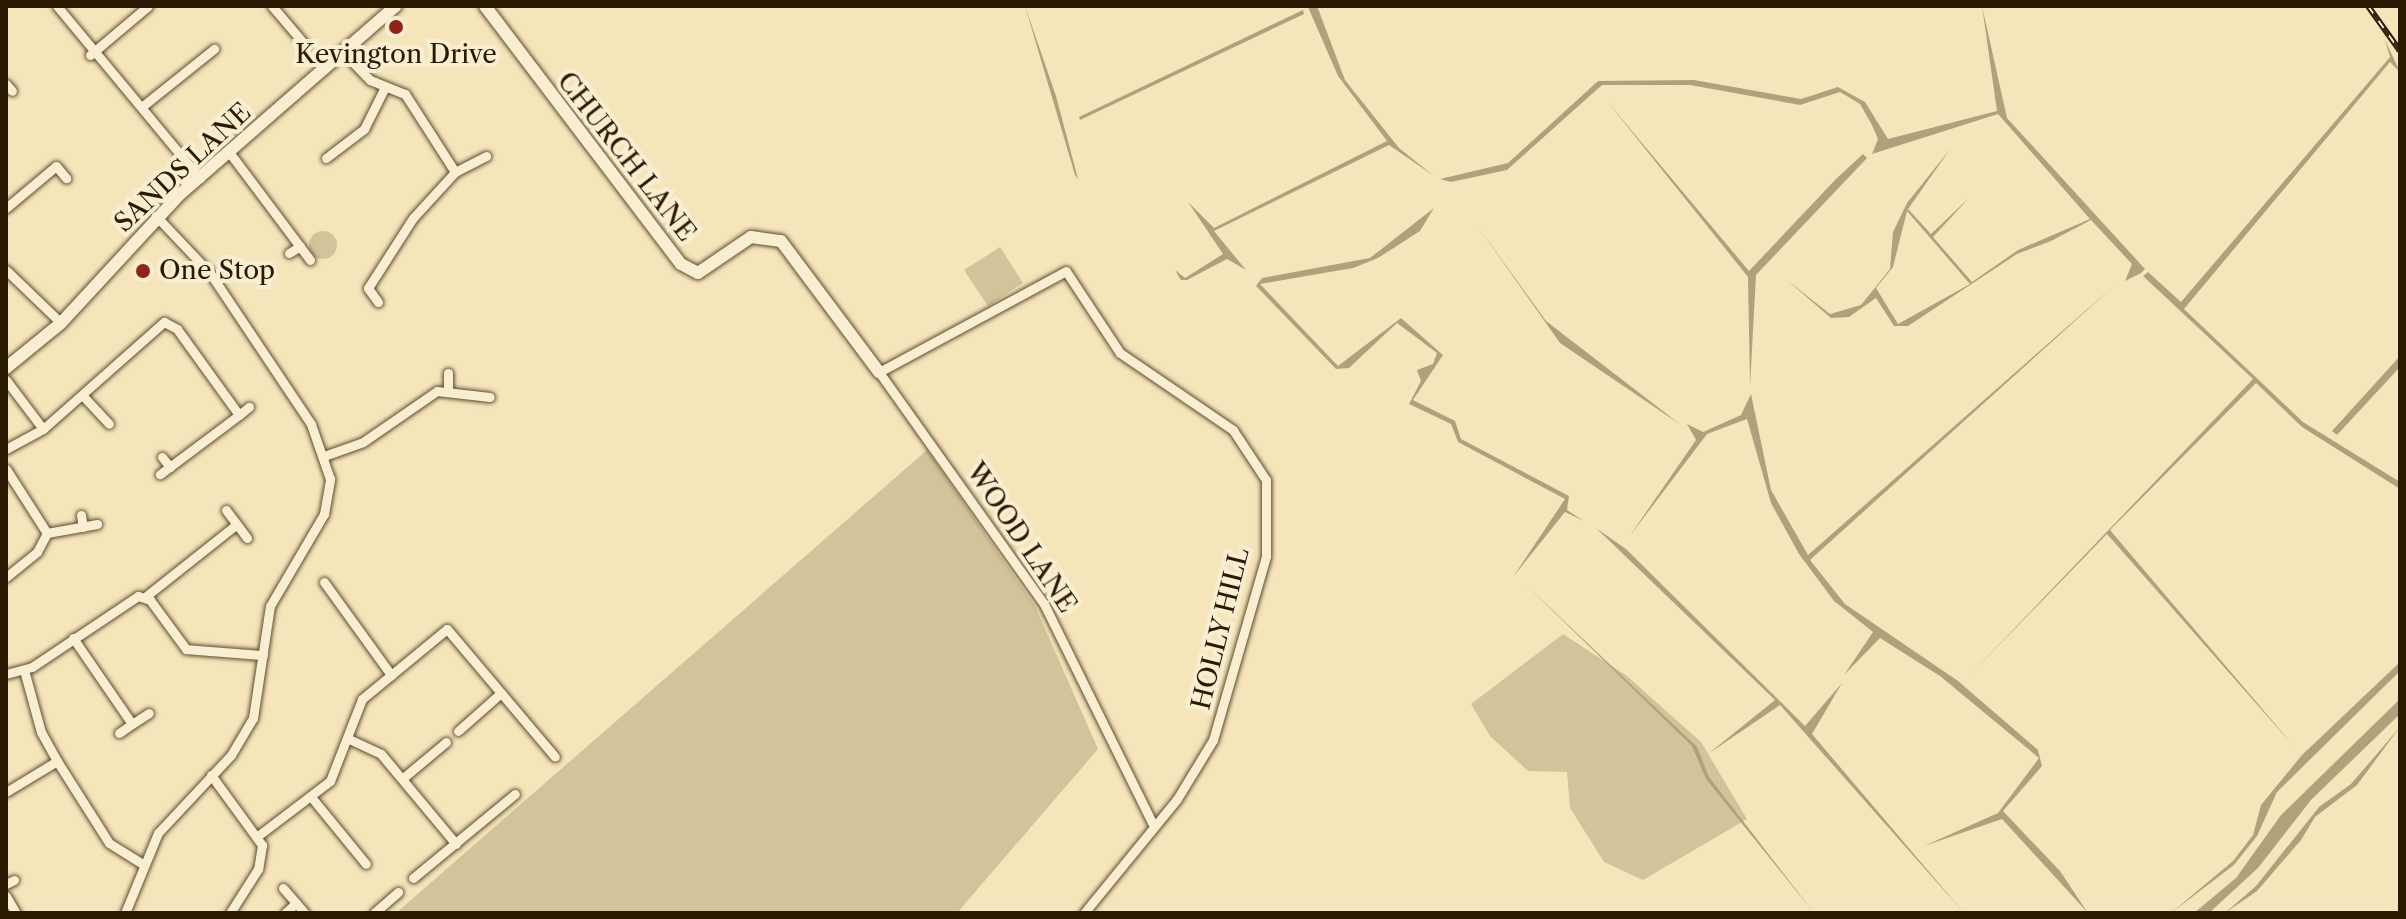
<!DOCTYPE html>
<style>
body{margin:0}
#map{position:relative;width:2406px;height:919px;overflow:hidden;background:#f6e5ba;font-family:"Libre Caslon Text",serif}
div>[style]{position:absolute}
.green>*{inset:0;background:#d4c29b}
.round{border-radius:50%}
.water>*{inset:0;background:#b1a07b}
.roads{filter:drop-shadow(0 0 2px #5e4c30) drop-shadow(0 0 2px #5e4c30)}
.minor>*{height:9px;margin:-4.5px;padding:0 4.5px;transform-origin:4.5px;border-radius:4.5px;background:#f9eed2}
.tertiary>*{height:12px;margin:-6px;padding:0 6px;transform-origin:6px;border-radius:6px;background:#f9eed2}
.rail>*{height:6px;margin-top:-3px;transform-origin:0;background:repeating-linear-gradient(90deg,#f9eed2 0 9px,#2c1902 0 18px);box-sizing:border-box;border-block:2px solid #2c1902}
.dots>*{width:22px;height:22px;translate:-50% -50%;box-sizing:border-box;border:4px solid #f9eed2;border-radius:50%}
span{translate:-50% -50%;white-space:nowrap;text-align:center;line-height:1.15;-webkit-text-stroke:8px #f9eed2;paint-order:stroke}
.poi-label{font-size:26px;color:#2c1902}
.left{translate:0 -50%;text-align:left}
.street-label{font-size:26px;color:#2c1902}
.frame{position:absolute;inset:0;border:8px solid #2c1902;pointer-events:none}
</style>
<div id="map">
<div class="green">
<div class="round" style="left:309px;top:231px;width:28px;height:28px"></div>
<div style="clip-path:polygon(1000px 247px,1023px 283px,988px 306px,964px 270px)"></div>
<div style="clip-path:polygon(927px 450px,1035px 606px,1098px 749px,957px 913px,396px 913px)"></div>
<div style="clip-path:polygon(1563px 634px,1627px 676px,1701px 742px,1747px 819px,1643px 880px,1604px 862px,1570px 808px,1567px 772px,1528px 771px,1490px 736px,1471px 704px)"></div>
</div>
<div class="water">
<div style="clip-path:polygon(1025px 6px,1056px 96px,1078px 179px,1075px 175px)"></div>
<div style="clip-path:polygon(1317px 6px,1345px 80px,1399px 148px,1434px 176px,1389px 145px,1214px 231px,1246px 270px,1227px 259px,1187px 280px,1181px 280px,1175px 270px,1185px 278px,1223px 254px,1188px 202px,1214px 228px,1387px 141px,1338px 76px,1308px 7px)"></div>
<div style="clip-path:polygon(evenodd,1982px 6px,2007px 118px,2145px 269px,2141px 273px,2125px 281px,2132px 264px,2091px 220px,2051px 241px,2017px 254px,1908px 326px,1894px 326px,1876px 298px,1849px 317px,1831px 318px,1787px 280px,1830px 314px,1861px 305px,1890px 269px,1893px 232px,1907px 203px,1951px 148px,1908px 209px,1931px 234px,1969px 198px,1933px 237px,1972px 282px,2018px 250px,2090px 219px,1998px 114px,1872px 154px,1878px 139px,1872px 125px,1860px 104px,1840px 92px,1800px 105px,1690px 85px,1602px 85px,1507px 170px,1451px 182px,1440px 179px,1508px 163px,1598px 81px,1694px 80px,1801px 99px,1838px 87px,1865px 102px,1888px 139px,1997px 111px,1982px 6px,1907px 211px,1970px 284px,1898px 324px,1876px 288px,1893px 267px,1907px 211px)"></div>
<div style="clip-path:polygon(1303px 10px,1304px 14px,1080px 120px,1079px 117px)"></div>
<div style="clip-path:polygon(2385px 40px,2400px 72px,2390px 62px,2184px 309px,2303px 422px,2400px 482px,2400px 489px,2302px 427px,2256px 383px,2110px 530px,2298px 751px,2107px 534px,1967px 678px,2253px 379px,2143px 276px,2148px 272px,2181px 302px,2390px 57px)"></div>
<div style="clip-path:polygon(1606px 100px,1749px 271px,1836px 179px,1863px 154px,1867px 158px,1756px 275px,1750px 386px,1748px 277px)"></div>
<div style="clip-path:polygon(1434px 208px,1420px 231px,1378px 258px,1353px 268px,1260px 284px,1338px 366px,1401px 318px,1443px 355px,1413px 400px,1455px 421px,1461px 439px,1569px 496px,1567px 510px,1584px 521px,1565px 512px,1513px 577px,1565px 499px,1458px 442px,1451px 424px,1409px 404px,1421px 381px,1417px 370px,1433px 364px,1437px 353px,1397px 323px,1349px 368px,1336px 369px,1256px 286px,1262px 278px,1370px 258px)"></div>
<div style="clip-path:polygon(1476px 224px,1546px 321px,1681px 425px,1560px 343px)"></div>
<div style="clip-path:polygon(2117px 283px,1810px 560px,1845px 604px,1958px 681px,2038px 750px,2042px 766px,2003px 811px,2060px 871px,2088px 913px,2002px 819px,1924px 846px,1998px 813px,2039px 758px,1940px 676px,1880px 638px,1844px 675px,1873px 632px,1834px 601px,1799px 554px,1771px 503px,1747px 419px,1707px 434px,1629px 537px,1696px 440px,1687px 424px,1703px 432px,1741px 415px,1751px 394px,1771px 490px,1808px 555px)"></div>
<div style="clip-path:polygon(2400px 356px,2400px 367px,2337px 435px,2332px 431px)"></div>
<div style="clip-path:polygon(1596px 528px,1626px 549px,1805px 726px,1842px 683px,1812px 734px,1964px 913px,1780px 705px,1708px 754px,1775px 700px)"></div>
<div style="clip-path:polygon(1524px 583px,1697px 747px,1709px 777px,1814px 913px,1706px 779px,1692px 746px)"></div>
<div style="clip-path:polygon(2400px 662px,2400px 671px,2277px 792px,2257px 836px,2234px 865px,2171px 913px,2233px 861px,2253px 835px,2261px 805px,2302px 755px)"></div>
<div style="clip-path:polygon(2400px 699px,2400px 714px,2311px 800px,2258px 868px,2209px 913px,2194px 913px,2236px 878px,2281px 815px)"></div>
<div style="clip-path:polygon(2400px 727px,2357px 785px,2315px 817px,2301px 840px,2257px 891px,2225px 913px,2256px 886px,2319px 807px,2351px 784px)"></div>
</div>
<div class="roads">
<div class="minor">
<div style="left:57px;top:6px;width:224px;rotate:50.3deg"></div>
<div style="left:272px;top:6px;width:52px;rotate:49.6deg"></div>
<div style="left:343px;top:52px;width:39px;rotate:46deg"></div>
<div style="left:370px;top:80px;width:38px;rotate:22deg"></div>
<div style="left:405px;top:94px;width:93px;rotate:57.3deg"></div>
<div style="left:90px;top:55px;width:76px;rotate:-40.2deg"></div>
<div style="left:6px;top:84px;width:9px;rotate:49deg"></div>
<div style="left:144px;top:105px;width:90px;rotate:-38.7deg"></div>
<div style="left:229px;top:152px;width:135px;rotate:53.1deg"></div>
<div style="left:326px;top:158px;width:48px;rotate:-37.3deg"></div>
<div style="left:364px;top:129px;width:45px;rotate:-63.4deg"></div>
<div style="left:6px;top:208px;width:65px;rotate:-40deg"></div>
<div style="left:56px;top:166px;width:16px;rotate:50deg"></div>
<div style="left:289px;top:253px;width:13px;rotate:-32deg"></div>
<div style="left:6px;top:270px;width:76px;rotate:43.9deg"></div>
<div style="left:378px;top:302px;width:17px;rotate:-126deg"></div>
<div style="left:368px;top:288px;width:83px;rotate:-57.3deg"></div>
<div style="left:413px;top:218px;width:62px;rotate:-47.6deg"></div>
<div style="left:455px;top:172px;width:35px;rotate:-27deg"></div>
<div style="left:448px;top:373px;width:16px;rotate:90deg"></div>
<div style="left:6px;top:380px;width:61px;rotate:52.9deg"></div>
<div style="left:83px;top:396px;width:38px;rotate:47deg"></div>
<div style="left:239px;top:415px;width:13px;rotate:-39deg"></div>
<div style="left:6px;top:449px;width:42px;rotate:-28.4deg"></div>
<div style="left:43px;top:429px;width:162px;rotate:-41.5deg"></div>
<div style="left:164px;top:322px;width:15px;rotate:28deg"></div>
<div style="left:177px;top:329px;width:106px;rotate:54.2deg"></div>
<div style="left:239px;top:415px;width:99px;rotate:143.2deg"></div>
<div style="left:324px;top:456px;width:41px;rotate:-19.7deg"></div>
<div style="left:363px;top:442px;width:90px;rotate:-34.6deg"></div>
<div style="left:437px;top:391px;width:53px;rotate:6.5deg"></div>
<div style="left:162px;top:457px;width:13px;rotate:51deg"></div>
<div style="left:6px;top:469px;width:76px;rotate:57.4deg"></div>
<div style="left:47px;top:533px;width:21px;rotate:118deg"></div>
<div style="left:37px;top:552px;width:40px;rotate:141deg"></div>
<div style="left:226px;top:510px;width:35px;rotate:53deg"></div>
<div style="left:81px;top:515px;width:12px;rotate:81deg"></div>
<div style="left:47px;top:533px;width:51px;rotate:-10.2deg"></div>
<div style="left:324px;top:582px;width:115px;rotate:54.2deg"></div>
<div style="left:145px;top:597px;width:117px;rotate:-38.4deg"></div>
<div style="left:73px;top:638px;width:104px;rotate:55.5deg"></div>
<div style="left:132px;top:724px;width:20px;rotate:-33deg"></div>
<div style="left:24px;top:670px;width:64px;rotate:74.7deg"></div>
<div style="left:41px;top:732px;width:33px;rotate:61deg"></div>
<div style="left:57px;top:761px;width:97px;rotate:57.6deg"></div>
<div style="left:109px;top:843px;width:39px;rotate:32deg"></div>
<div style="left:6px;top:674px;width:27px;rotate:-15deg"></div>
<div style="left:32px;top:667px;width:128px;rotate:-33.8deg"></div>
<div style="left:138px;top:596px;width:13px;rotate:18deg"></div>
<div style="left:150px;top:600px;width:61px;rotate:53.7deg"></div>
<div style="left:186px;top:649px;width:77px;rotate:4.5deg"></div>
<div style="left:458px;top:731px;width:57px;rotate:-41.5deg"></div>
<div style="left:119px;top:733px;width:16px;rotate:-35deg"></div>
<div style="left:349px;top:739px;width:35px;rotate:25deg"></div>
<div style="left:381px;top:754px;width:117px;rotate:50.2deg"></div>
<div style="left:211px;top:775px;width:87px;rotate:53.9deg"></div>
<div style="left:262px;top:845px;width:24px;rotate:99deg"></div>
<div style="left:258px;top:869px;width:52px;rotate:122.5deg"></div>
<div style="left:403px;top:778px;width:56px;rotate:-39.9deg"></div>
<div style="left:6px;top:792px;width:60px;rotate:-31.3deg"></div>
<div style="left:312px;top:798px;width:85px;rotate:50.7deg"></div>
<div style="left:259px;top:835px;width:89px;rotate:-37.3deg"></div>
<div style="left:330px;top:781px;width:88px;rotate:-68.7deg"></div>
<div style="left:362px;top:699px;width:110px;rotate:-39.5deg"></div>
<div style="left:447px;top:629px;width:167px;rotate:49.8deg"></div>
<div style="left:413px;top:878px;width:132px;rotate:-39.5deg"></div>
<div style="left:6px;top:884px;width:9px;rotate:-27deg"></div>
<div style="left:283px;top:888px;width:33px;rotate:49deg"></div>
<div style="left:6px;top:896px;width:20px;rotate:60deg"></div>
<div style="left:125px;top:913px;width:87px;rotate:-67.6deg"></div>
<div style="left:158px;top:833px;width:107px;rotate:-46.9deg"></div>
<div style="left:231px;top:755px;width:43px;rotate:-59.3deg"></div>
<div style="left:253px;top:718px;width:113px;rotate:-81.4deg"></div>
<div style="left:270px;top:606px;width:107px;rotate:-59.6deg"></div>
<div style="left:324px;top:514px;width:36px;rotate:-80deg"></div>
<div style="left:330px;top:479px;width:58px;rotate:-109.1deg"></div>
<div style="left:311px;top:424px;width:182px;rotate:-123.8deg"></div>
<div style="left:210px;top:273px;width:79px;rotate:-133.5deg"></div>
<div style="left:285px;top:913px;width:15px;rotate:-42deg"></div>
<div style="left:374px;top:913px;width:32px;rotate:-41deg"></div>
<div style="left:1084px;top:913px;width:147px;rotate:-50.8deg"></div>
<div style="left:1177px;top:799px;width:69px;rotate:-58.6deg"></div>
<div style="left:1213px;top:740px;width:191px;rotate:-73.9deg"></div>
<div style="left:1266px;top:556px;width:76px;rotate:-90deg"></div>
<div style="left:1266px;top:480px;width:60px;rotate:-123.4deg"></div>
<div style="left:1233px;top:430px;width:137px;rotate:-145.7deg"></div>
<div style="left:1120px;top:353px;width:98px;rotate:-123.4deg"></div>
<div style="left:1066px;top:271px;width:213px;rotate:151.6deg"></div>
<div style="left:879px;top:372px;width:285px;rotate:54.6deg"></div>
<div style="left:1044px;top:604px;width:244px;rotate:63.7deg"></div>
</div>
<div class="tertiary">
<div style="left:485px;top:6px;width:324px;rotate:52.8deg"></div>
<div style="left:681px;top:264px;width:19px;rotate:28deg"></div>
<div style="left:698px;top:273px;width:64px;rotate:-34.2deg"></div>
<div style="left:751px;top:237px;width:30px;rotate:8deg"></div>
<div style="left:781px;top:241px;width:164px;rotate:53.2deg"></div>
<div style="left:6px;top:368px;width:71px;rotate:-39.3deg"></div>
<div style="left:61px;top:323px;width:173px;rotate:-47.3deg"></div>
<div style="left:178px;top:196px;width:289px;rotate:-41.1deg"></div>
</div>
</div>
<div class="rail">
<div style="left:2368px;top:6px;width:55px;rotate:54.6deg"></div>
</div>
<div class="dots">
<div style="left:396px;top:27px;background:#8f2418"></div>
<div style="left:143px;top:271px;background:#8f2418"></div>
</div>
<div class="poi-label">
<span style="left:396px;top:55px">Kevington Drive</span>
<span class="left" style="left:159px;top:271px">One Stop</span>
</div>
<div class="street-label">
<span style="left:626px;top:157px;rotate:52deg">CHURCH LANE</span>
<span style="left:183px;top:168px;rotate:-43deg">SANDS LANE</span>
<span style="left:1021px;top:538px;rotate:56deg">WOOD LANE</span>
<span style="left:1221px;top:629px;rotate:-76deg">HOLLY HILL</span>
</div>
<div class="frame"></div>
</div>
